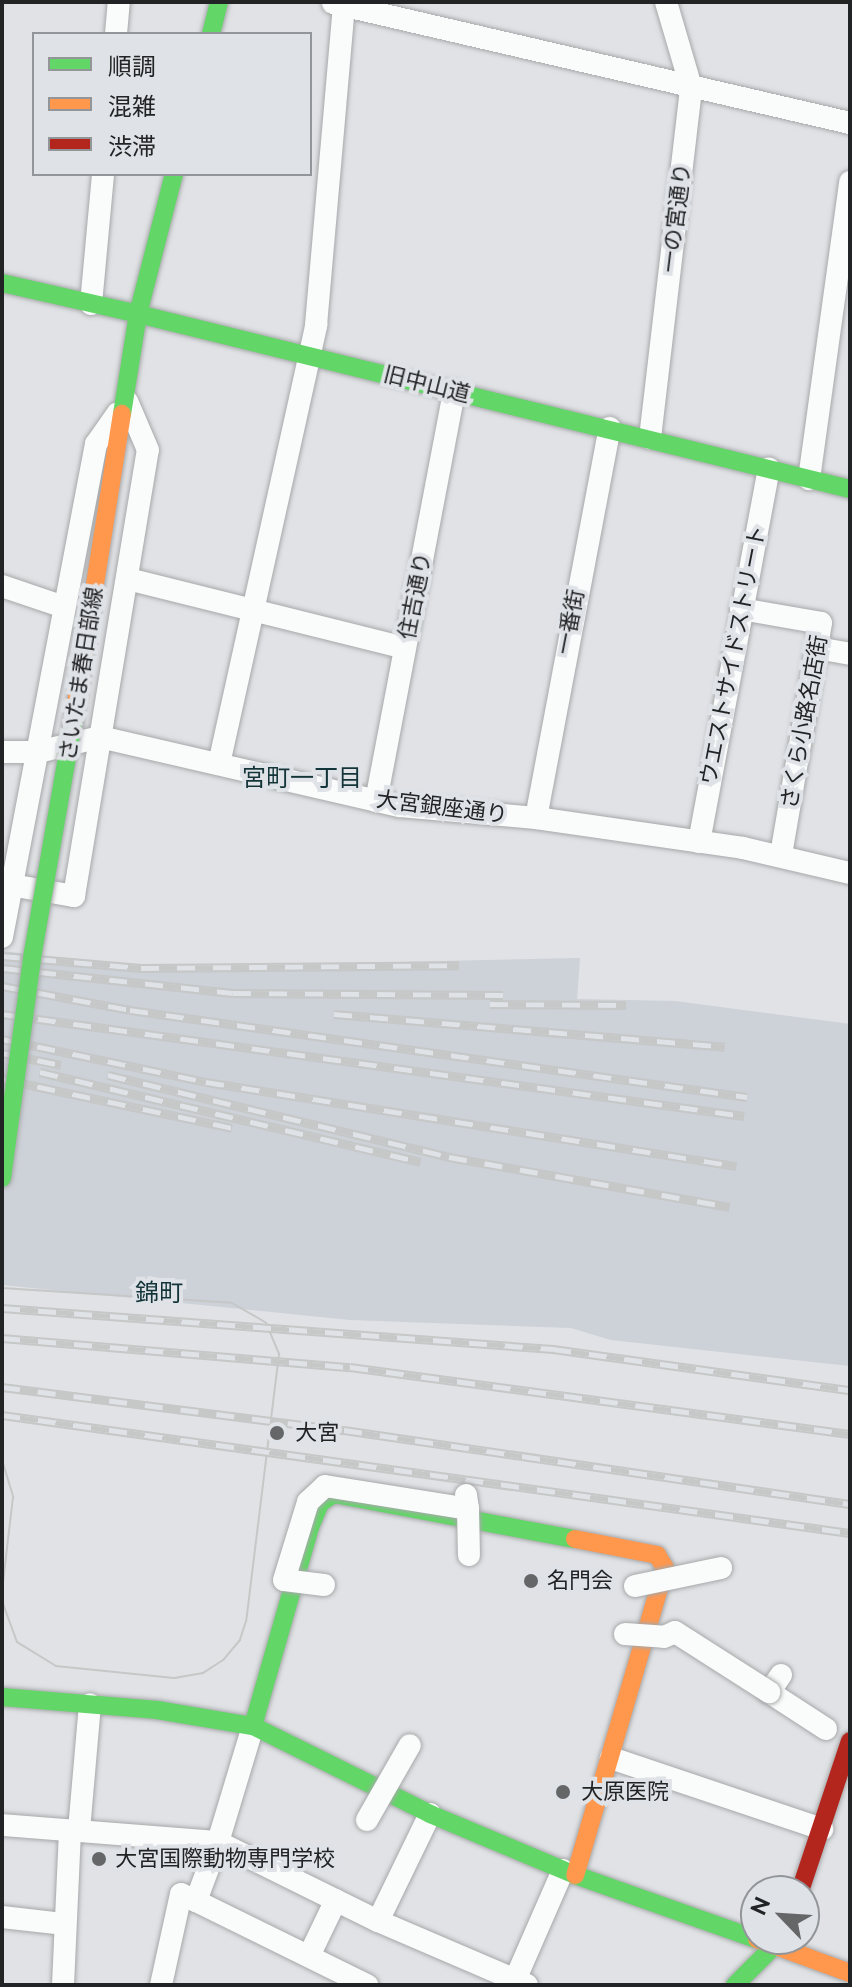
<!DOCTYPE html>
<meta charset="utf-8">
<style>
body{margin:0}
#map{position:relative;width:852px;height:1987px;overflow:hidden;background:#e0e2e5;font-family:Raleway,"Noto Sans JP",sans-serif}
div>[style]{position:absolute}
.built>*{inset:0;background:#cdd1d8}
.roads{filter:drop-shadow(0 0 2px #a7a8aa) drop-shadow(0 0 2px #a7a8aa)}
.street>*{height:22px;margin:-11px;padding:0 11px;transform-origin:11px;border-radius:11px;background:#fafbfb}
.fast>*{height:18px;margin:-9px;padding:0 9px;transform-origin:9px;border-radius:9px;background:#63d668}
.slow>*{height:18px;margin:-9px;padding:0 9px;transform-origin:9px;border-radius:9px;background:#ff974d}
.jam>*{height:18px;margin:-9px;padding:0 9px;transform-origin:9px;border-radius:9px;background:#b3261e}
.tram>*{height:2px;margin:-1px;padding:0 1px;transform-origin:1px;border-radius:1px;background:#c6c7c7}
.rail>*{height:9px;margin-top:-4.5px;transform-origin:0;background:repeating-linear-gradient(90deg,#dfe2e6 0 18px,#c6c7c7 0 36px);box-sizing:border-box;border-block:2px solid #c6c7c7}
.bridges{filter:drop-shadow(0 0 2px #a7a8aa) drop-shadow(0 0 2px #a7a8aa)}
.street-bridge>*{height:22px;margin:-11px;padding:0 11px;transform-origin:11px;border-radius:11px;background:#fafbfb}
.fast-bridge>*{height:18px;margin:-9px;padding:0 9px;transform-origin:9px;border-radius:9px;background:#63d668}
.dots>*{width:22px;height:22px;translate:-50% -50%;box-sizing:border-box;border:4px solid #dfe2e6;border-radius:50%}
span{translate:-50% -50%;white-space:nowrap;text-align:center;line-height:1.15;-webkit-text-stroke:8px #dfe2e6;paint-order:stroke}
.street-label{font-size:22px;color:#222325}
.poi-label{font-size:22px;color:#222325}
.left{translate:0 -50%;text-align:left}
.neighbourhood-label{font-size:24px;color:#133539}
.frame{position:absolute;inset:0;border:4px solid #222325;pointer-events:none}
.legend{position:absolute;left:32px;top:32px;width:280px;height:144px;box-sizing:border-box;background:#dfe2e6;border:2px solid #939699;margin:0;padding:10px 14px;list-style:none;font-size:24px;color:#222325}
.legend li{display:flex;align-items:center;gap:16px;height:40px}
.legend b{width:40px;border:2px solid #939699}
.north{position:absolute;left:740px;top:1875px;width:80px;height:80px;box-sizing:border-box;background:#dfe2e6;border:2px solid #939699;border-radius:50%;rotate:295deg;font-size:22px;font-weight:700;line-height:32px;text-align:center;color:#222325}
.north::after{content:'';display:block;margin:auto;width:28px;height:36px;background:#646668;clip-path:polygon(50% 0,100% 100%,50% 72%,0 100%)}
</style>
<div id="map">
<div class="built">
<div style="clip-path:polygon(2px 951px,121px 964px,220px 966px,580px 958px,577px 999px,675px 1001px,850px 1024px,850px 1366px,611px 1340px,571px 1328px,350px 1320px,2px 1285px)"></div>
</div>
<div class="roads">
<div class="street">
<div style="left:333px;top:3px;width:531px;rotate:13.07deg"></div>
<div style="left:116px;top:34px;width:32px;rotate:-85deg"></div>
<div style="left:91px;top:304px;width:131px;rotate:-84.7deg"></div>
<div style="left:650px;top:438px;width:353px;rotate:-83.3deg"></div>
<div style="left:691px;top:87px;width:89px;rotate:-106.4deg"></div>
<div style="left:809px;top:479px;width:300px;rotate:-82.1deg"></div>
<div style="left:128px;top:579px;width:285px;rotate:14deg"></div>
<div style="left:2px;top:586px;width:65px;rotate:18.7deg"></div>
<div style="left:741px;top:609px;width:81px;rotate:9.9deg"></div>
<div style="left:821px;top:623px;width:235px;rotate:99.8deg"></div>
<div style="left:817px;top:648px;width:34px;rotate:10deg"></div>
<div style="left:2px;top:752px;width:36px"></div>
<div style="left:38px;top:752px;width:64px;rotate:-13.6deg"></div>
<div style="left:100px;top:737px;width:308px;rotate:13deg"></div>
<div style="left:400px;top:806px;width:137px;rotate:5deg"></div>
<div style="left:536px;top:818px;width:209px;rotate:8.2deg"></div>
<div style="left:743px;top:848px;width:110px;rotate:13.2deg"></div>
<div style="left:219px;top:764px;width:450px;rotate:-77.5deg"></div>
<div style="left:316px;top:325px;width:320px;rotate:-85deg"></div>
<div style="left:376px;top:801px;width:417px;rotate:-79.2deg"></div>
<div style="left:536px;top:818px;width:397px;rotate:-79.3deg"></div>
<div style="left:699px;top:842px;width:380px;rotate:-79.4deg"></div>
<div style="left:11px;top:885px;width:64px;rotate:9.9deg"></div>
<div style="left:74px;top:896px;width:452px;rotate:-80.6deg"></div>
<div style="left:148px;top:450px;width:53px;rotate:-113.2deg"></div>
<div style="left:2px;top:937px;width:502px;rotate:-79.21deg"></div>
<div style="left:96px;top:444px;width:37px;rotate:-55deg"></div>
<div style="left:781px;top:1675px;width:21px;rotate:125deg"></div>
<div style="left:769px;top:1692px;width:68px;rotate:33deg"></div>
<div style="left:611px;top:1758px;width:223px;rotate:18.6deg"></div>
<div style="left:2px;top:1825px;width:217px;rotate:4.5deg"></div>
<div style="left:218px;top:1842px;width:121px;rotate:-73.2deg"></div>
<div style="left:79px;top:1830px;width:126px;rotate:-85deg"></div>
<div style="left:196px;top:1901px;width:191px;rotate:26.2deg"></div>
<div style="left:2px;top:1917px;width:61px;rotate:6.5deg"></div>
<div style="left:378px;top:1921px;width:119px;rotate:-64.1deg"></div>
<div style="left:309px;top:1956px;width:62px;rotate:-64.3deg"></div>
<div style="left:515px;top:1980px;width:120px;rotate:-66.4deg"></div>
<div style="left:63px;top:1985px;width:155px;rotate:-87.4deg"></div>
<div style="left:161px;top:1985px;width:93px;rotate:-77.6deg"></div>
<div style="left:181px;top:1894px;width:17px;rotate:25deg"></div>
<div style="left:196px;top:1901px;width:63px;rotate:-69.6deg"></div>
<div style="left:218px;top:1842px;width:178px;rotate:26.3deg"></div>
<div style="left:378px;top:1921px;width:162px;rotate:23.2deg"></div>
</div>
<div class="fast">
<div style="left:211px;top:34px;width:33px;rotate:-76deg"></div>
<div style="left:2px;top:283px;width:139px;rotate:12.8deg"></div>
<div style="left:138px;top:314px;width:733px;rotate:13.81deg"></div>
<div style="left:122px;top:414px;width:101px;rotate:-80.9deg"></div>
<div style="left:138px;top:314px;width:145px;rotate:-75.6deg"></div>
<div style="left:2px;top:1697px;width:156px;rotate:4.8deg"></div>
<div style="left:157px;top:1710px;width:97px;rotate:9.5deg"></div>
<div style="left:253px;top:1726px;width:198px;rotate:26.4deg"></div>
<div style="left:430px;top:1814px;width:157px;rotate:22.8deg"></div>
<div style="left:575px;top:1875px;width:192px;rotate:19.5deg"></div>
<div style="left:253px;top:1726px;width:207px;rotate:-74deg"></div>
<div style="left:310px;top:1527px;width:26px;rotate:-67deg"></div>
<div style="left:320px;top:1503px;width:17px;rotate:-33deg"></div>
<div style="left:334px;top:1494px;width:245px;rotate:10.6deg"></div>
<div style="left:735px;top:1985px;width:65px;rotate:-45deg"></div>
</div>
<div class="slow">
<div style="left:73px;top:723px;width:313px;rotate:-81deg"></div>
<div style="left:575px;top:1539px;width:84px;rotate:11deg"></div>
<div style="left:657px;top:1555px;width:15px;rotate:58deg"></div>
<div style="left:665px;top:1568px;width:320px;rotate:106.3deg"></div>
<div style="left:757px;top:1939px;width:99px;rotate:20.1deg"></div>
</div>
<div class="jam">
<div style="left:800px;top:1891px;width:158px;rotate:-71.6deg"></div>
</div>
</div>
<div class="tram">
<div style="left:2px;top:1288px;width:230px;rotate:3.7deg"></div>
<div style="left:232px;top:1303px;width:39px;rotate:30deg"></div>
<div style="left:266px;top:1323px;width:34px;rotate:67deg"></div>
<div style="left:279px;top:1354px;width:269px;rotate:97deg"></div>
<div style="left:246px;top:1621px;width:20px;rotate:108deg"></div>
<div style="left:240px;top:1640px;width:26px;rotate:130deg"></div>
<div style="left:223px;top:1660px;width:24px;rotate:147deg"></div>
<div style="left:203px;top:1673px;width:29px;rotate:170deg"></div>
<div style="left:174px;top:1678px;width:119px;rotate:-174.2deg"></div>
<div style="left:56px;top:1666px;width:46px;rotate:-148.4deg"></div>
<div style="left:17px;top:1642px;width:44px;rotate:-110.1deg"></div>
<div style="left:2px;top:1460px;width:39px;rotate:73deg"></div>
<div style="left:13px;top:1497px;width:94px;rotate:96.7deg"></div>
</div>
<div class="rail">
<div style="left:2px;top:956px;width:140px;rotate:4.9deg"></div>
<div style="left:141px;top:968px;width:318px;rotate:-0.5deg"></div>
<div style="left:2px;top:968px;width:232px;rotate:6.2deg"></div>
<div style="left:233px;top:993px;width:270px;rotate:0.4deg"></div>
<div style="left:2px;top:986px;width:130px;rotate:10.6deg"></div>
<div style="left:130px;top:1010px;width:623px;rotate:8.03deg"></div>
<div style="left:490px;top:1004px;width:136px;rotate:0.4deg"></div>
<div style="left:2px;top:1014px;width:749px;rotate:7.83deg"></div>
<div style="left:334px;top:1014px;width:392px;rotate:4.8deg"></div>
<div style="left:2px;top:1039px;width:208px;rotate:11.9deg"></div>
<div style="left:206px;top:1082px;width:537px;rotate:9.01deg"></div>
<div style="left:2px;top:1053px;width:60px;rotate:11.5deg"></div>
<div style="left:40px;top:1072px;width:391px;rotate:13.3deg"></div>
<div style="left:108px;top:1075px;width:351px;rotate:13.5deg"></div>
<div style="left:449px;top:1157px;width:285px;rotate:10.1deg"></div>
<div style="left:2px;top:1079px;width:235px;rotate:12deg"></div>
<div style="left:2px;top:1308px;width:553px;rotate:4.26deg"></div>
<div style="left:553px;top:1349px;width:300px;rotate:7.9deg"></div>
<div style="left:2px;top:1338px;width:349px;rotate:4.8deg"></div>
<div style="left:350px;top:1367px;width:504px;rotate:7.63deg"></div>
<div style="left:2px;top:1387px;width:345px;rotate:7.2deg"></div>
<div style="left:344px;top:1430px;width:511px;rotate:8.32deg"></div>
<div style="left:2px;top:1415px;width:856px;rotate:7.92deg"></div>
</div>
<div class="bridges">
<div class="street-bridge">
<div style="left:468px;top:1509px;width:46px;rotate:88.8deg"></div>
<div style="left:324px;top:1585px;width:40px;rotate:-172.9deg"></div>
<div style="left:284px;top:1580px;width:82px;rotate:-72.9deg"></div>
<div style="left:308px;top:1502px;width:23px;rotate:-43deg"></div>
<div style="left:325px;top:1486px;width:145px;rotate:9.1deg"></div>
<div style="left:468px;top:1509px;width:14px;rotate:-98deg"></div>
<div style="left:635px;top:1586px;width:88px;rotate:-11.8deg"></div>
<div style="left:625px;top:1634px;width:39px;rotate:4deg"></div>
<div style="left:664px;top:1637px;width:12px;rotate:-24deg"></div>
<div style="left:675px;top:1632px;width:112px;rotate:32.6deg"></div>
<div style="left:367px;top:1820px;width:86px;rotate:-60.2deg"></div>
</div>
<div class="fast-bridge">
<div style="left:2px;top:1178px;width:228px;rotate:-82.2deg"></div>
<div style="left:33px;top:952px;width:232px;rotate:-80.1deg"></div>
</div>
</div>
<div class="dots">
<div style="left:277px;top:1433px;background:#646668"></div>
<div style="left:531px;top:1581px;background:#646668"></div>
<div style="left:563px;top:1792px;background:#646668"></div>
<div style="left:99px;top:1859px;background:#646668"></div>
</div>
<div class="street-label">
<span style="left:676px;top:218px;rotate:-83deg">一の宮通り</span>
<span style="left:427px;top:384px;rotate:14deg">旧中山道</span>
<span style="left:415px;top:596px;rotate:-79deg">住吉通り</span>
<span style="left:570px;top:622px;rotate:-79deg">一番街</span>
<span style="left:733px;top:655px;rotate:-79deg">ウエストサイドストリート</span>
<span style="left:81px;top:674px;rotate:-81deg">さいたま春日部線</span>
<span style="left:804px;top:722px;rotate:-80deg">さくら小路名店街</span>
<span style="left:442px;top:807px;rotate:7deg">大宮銀座通り</span>
</div>
<div class="poi-label">
<span class="left" style="left:295px;top:1433px">大宮</span>
<span class="left" style="left:547px;top:1581px">名門会</span>
<span class="left" style="left:581px;top:1792px">大原医院</span>
<span class="left" style="left:115px;top:1859px">大宮国際動物専門学校</span>
</div>
<div class="neighbourhood-label">
<span style="left:302px;top:778px">宮町一丁目</span>
<span style="left:159px;top:1293px">錦町</span>
</div>
<div class="frame"></div>
<ul class="legend">
<li><b style="height:10px;background:#63d668"></b>順調</li>
<li><b style="height:10px;background:#ff974d"></b>混雑</li>
<li><b style="height:10px;background:#b3261e"></b>渋滞</li>
</ul>
<div class="north">N</div>
</div>
